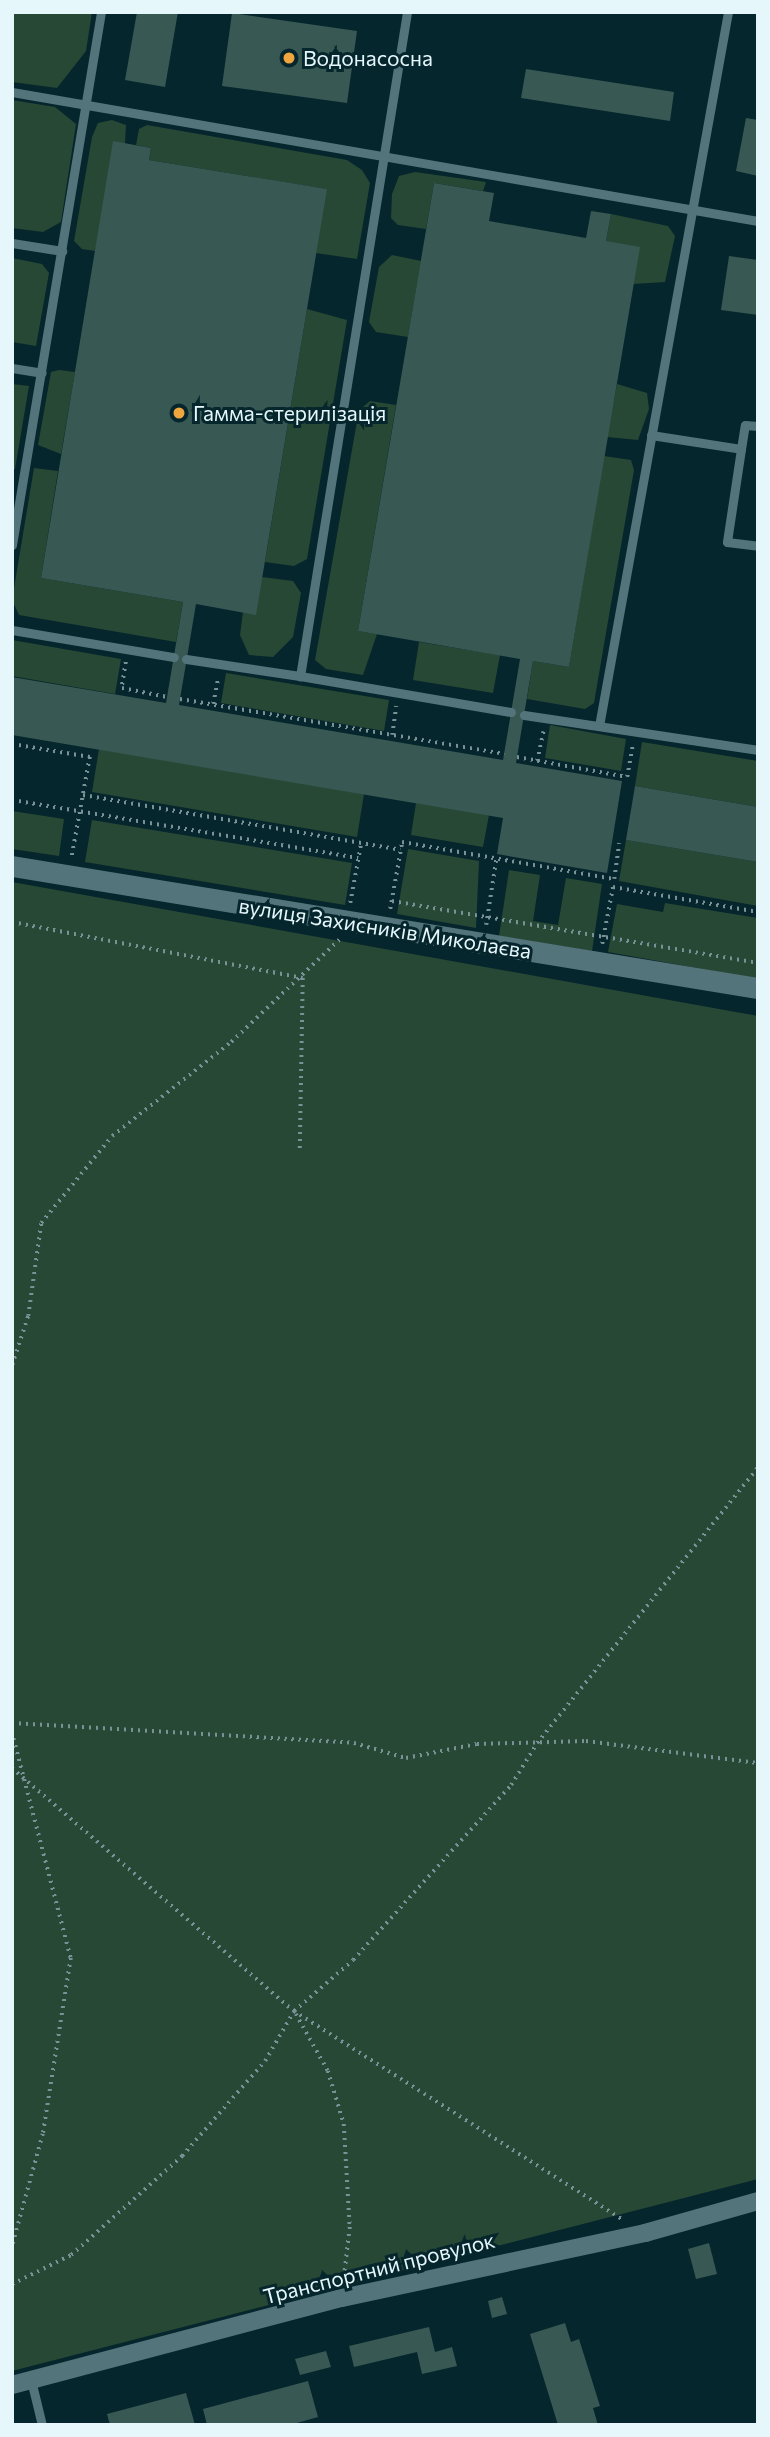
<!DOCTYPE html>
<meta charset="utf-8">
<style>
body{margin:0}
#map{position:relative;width:770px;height:2437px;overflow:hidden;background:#05262c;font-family:Commissioner,sans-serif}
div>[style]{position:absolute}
.green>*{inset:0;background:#274834}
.building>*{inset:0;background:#385854}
.path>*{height:3.5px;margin-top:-1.75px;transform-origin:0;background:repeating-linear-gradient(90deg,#799297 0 2px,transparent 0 7px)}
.lane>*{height:9px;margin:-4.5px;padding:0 4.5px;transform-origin:4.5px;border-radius:4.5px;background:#54747c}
.street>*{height:18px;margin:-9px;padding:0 9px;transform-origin:9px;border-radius:9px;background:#54747c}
.secondary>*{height:21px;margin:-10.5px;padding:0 10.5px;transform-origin:10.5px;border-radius:10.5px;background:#54747c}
.dots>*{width:19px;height:19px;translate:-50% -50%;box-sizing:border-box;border:4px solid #05262c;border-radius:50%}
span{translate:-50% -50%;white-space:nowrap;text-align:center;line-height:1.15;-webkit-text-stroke:6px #05262c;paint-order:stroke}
.poi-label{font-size:21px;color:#e6f7fb}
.left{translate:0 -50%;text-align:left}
.street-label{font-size:21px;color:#e6f7fb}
.frame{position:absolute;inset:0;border:14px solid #e6f7fb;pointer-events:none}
</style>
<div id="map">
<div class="green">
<div style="clip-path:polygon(12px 12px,92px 12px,86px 51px,57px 88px,12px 82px)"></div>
<div style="clip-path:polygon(12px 100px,55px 107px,76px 124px,61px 222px,43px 232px,12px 228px)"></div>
<div style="clip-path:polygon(112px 120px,126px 125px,125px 143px,95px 251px,82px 249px,74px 241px,92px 137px,98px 123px)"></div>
<div style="clip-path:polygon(147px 125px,347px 160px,362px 170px,370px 183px,357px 259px,316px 253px,326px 189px,149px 160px,151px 148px,136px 145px,139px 129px)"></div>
<div style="clip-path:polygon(415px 172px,486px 182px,483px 191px,434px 183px,426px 229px,398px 225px,391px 218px,392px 194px,399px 176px)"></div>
<div style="clip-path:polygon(611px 214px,668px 226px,675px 236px,665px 282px,633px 284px,606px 241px)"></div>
<div style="clip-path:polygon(392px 255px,421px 261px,408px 337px,376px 332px,369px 322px,379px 267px)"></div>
<div style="clip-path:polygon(12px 258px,42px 264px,49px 273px,36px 346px,12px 342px)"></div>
<div style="clip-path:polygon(307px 309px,347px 320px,307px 559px,294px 566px,265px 562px)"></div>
<div style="clip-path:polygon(59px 370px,75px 372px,61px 454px,38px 445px,51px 372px)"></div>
<div style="clip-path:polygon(12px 384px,29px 386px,15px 469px,12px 469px)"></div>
<div style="clip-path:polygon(617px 384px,647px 393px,649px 409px,638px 440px,607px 437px)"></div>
<div style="clip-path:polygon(370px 401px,396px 405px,358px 631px,377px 634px,363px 675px,326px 669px,315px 660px,359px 410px)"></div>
<div style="clip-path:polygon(604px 456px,631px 460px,634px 470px,594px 703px,585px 709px,527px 699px,533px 661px,569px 667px)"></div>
<div style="clip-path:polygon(34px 468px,58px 471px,41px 578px,183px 602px,176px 642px,19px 615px,12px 600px)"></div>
<div style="clip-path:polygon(262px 577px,293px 581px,301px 593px,293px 637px,273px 657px,249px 655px,240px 635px,243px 612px)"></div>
<div style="clip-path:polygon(12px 640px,121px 659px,115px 694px,12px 676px)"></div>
<div style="clip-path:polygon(419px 642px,500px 655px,493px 693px,413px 680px)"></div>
<div style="clip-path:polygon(226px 673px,389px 700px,384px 731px,221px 703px)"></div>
<div style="clip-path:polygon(550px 725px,626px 739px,621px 771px,545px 758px)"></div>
<div style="clip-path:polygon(642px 742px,758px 761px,758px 807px,635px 786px)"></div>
<div style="clip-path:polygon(99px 749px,364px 794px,357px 837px,92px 792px)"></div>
<div style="clip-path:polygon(416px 803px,489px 815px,483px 847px,411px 835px)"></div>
<div style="clip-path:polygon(12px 811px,64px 819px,59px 856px,12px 849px)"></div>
<div style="clip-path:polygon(92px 820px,352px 863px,345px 905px,85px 862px)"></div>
<div style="clip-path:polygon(626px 840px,758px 862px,758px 906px,619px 881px)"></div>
<div style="clip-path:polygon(408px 849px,479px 861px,476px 928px,397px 914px)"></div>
<div style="clip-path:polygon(509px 870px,540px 875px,533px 921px,558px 925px,566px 878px,602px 884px,592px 951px,499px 936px)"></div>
<div style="clip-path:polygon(12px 882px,758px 1016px,758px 2179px,12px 2371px)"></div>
<div style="clip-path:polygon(665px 903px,758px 918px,758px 979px,608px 952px,617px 904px,663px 912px)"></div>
</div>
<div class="building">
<div style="clip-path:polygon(137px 12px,178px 12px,165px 87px,125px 80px)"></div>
<div style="clip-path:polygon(232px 13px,357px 31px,347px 103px,222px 86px)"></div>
<div style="clip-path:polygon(526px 69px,674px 92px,670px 121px,521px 98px)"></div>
<div style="clip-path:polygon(746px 118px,758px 120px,758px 176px,736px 171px)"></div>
<div style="clip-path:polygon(113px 141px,151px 148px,149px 160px,327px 189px,256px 615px,196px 604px,179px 705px,503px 760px,520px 659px,358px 631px,434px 183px,494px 193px,489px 221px,586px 238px,591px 211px,611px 214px,606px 241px,640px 247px,569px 667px,533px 661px,516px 763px,622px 781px,607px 873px,497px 854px,503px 818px,12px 735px,12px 677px,166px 703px,167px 697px,183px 602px,41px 578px)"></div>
<div style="clip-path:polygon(729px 256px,758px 260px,758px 315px,721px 310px)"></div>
<div style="clip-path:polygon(635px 786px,758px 807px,758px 862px,626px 840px)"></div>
<div style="clip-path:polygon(709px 2243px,717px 2274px,696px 2279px,688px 2249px)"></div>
<div style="clip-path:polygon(502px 2297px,507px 2314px,492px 2318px,488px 2301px)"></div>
<div style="clip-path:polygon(565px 2323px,571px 2342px,579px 2339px,600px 2406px,593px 2408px,598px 2425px,558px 2425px,530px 2334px)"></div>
<div style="clip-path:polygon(429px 2327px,435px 2352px,452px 2347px,457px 2366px,422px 2374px,417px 2352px,354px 2367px,349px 2346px)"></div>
<div style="clip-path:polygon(326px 2351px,331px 2367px,300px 2375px,295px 2359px)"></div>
<div style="clip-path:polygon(308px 2381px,318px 2417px,290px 2425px,207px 2425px,203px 2409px)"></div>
<div style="clip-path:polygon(186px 2393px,195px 2425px,110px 2425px,107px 2414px)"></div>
</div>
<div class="path">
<div style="left:126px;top:662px;width:26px;rotate:99deg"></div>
<div style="left:122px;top:688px;width:46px;rotate:11.3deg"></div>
<div style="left:180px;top:699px;width:329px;rotate:9.6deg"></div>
<div style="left:213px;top:704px;width:25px;rotate:-79deg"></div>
<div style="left:392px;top:735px;width:29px;rotate:-82deg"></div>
<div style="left:12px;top:744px;width:79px;rotate:9.5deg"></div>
<div style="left:90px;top:757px;width:101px;rotate:100.3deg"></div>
<div style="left:517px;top:757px;width:112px;rotate:10.3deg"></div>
<div style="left:627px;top:777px;width:34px;rotate:-80deg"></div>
<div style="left:537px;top:761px;width:30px;rotate:-78deg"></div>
<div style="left:83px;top:795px;width:322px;rotate:9.8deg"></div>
<div style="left:12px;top:800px;width:351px;rotate:9.5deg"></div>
<div style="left:614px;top:879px;width:36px;rotate:-82deg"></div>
<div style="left:613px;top:887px;width:147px;rotate:9.8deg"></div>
<div style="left:392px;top:901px;width:371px;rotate:9.6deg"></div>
<div style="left:350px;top:903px;width:61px;rotate:-79.6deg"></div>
<div style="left:390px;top:909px;width:68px;rotate:-79.8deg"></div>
<div style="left:402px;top:842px;width:215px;rotate:9.9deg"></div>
<div style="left:12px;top:922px;width:296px;rotate:10.9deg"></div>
<div style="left:303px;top:978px;width:174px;rotate:91deg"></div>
<div style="left:486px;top:925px;width:66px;rotate:-81.3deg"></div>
<div style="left:602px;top:944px;width:59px;rotate:-79.3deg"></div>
<div style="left:12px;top:1365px;width:52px;rotate:-71.9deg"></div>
<div style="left:28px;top:1316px;width:94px;rotate:-82deg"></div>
<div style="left:41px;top:1223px;width:112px;rotate:-50.8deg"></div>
<div style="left:112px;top:1136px;width:152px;rotate:-38.3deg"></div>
<div style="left:231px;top:1042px;width:149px;rotate:-43.4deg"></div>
<div style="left:12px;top:1723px;width:343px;rotate:3.3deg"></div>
<div style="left:354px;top:1743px;width:54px;rotate:16.1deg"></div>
<div style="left:406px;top:1758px;width:72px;rotate:-11.2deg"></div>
<div style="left:477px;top:1744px;width:109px;rotate:-1.6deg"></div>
<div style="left:586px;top:1741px;width:173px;rotate:7.3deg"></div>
<div style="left:12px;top:1732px;width:234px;rotate:75.4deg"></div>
<div style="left:71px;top:1958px;width:178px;rotate:99deg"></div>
<div style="left:43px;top:2134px;width:117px;rotate:105.3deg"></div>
<div style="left:12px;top:1768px;width:372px;rotate:40.8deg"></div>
<div style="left:294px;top:2011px;width:388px;rotate:32.4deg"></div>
<div style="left:296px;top:2014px;width:65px;rotate:60.7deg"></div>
<div style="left:328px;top:2071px;width:55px;rotate:73.2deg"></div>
<div style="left:344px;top:2124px;width:103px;rotate:86.7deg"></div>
<div style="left:350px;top:2227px;width:52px;rotate:96.6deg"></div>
<div style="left:12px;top:2284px;width:66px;rotate:-26.2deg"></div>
<div style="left:71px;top:2255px;width:149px;rotate:-41.7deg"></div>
<div style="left:182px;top:2156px;width:126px;rotate:-48.9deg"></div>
<div style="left:265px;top:2061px;width:58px;rotate:-59.9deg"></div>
<div style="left:294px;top:2011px;width:78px;rotate:-40.8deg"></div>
<div style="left:353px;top:1960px;width:236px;rotate:-47.9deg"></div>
<div style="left:511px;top:1785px;width:49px;rotate:-58.2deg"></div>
<div style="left:537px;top:1743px;width:354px;rotate:-51.3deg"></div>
</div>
<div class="lane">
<div style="left:407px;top:12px;width:673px;rotate:99.15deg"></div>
<div style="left:300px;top:676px;width:214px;rotate:9.7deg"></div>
<div style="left:12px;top:92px;width:757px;rotate:9.81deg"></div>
<div style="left:12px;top:243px;width:51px;rotate:9.1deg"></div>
<div style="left:12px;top:368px;width:30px;rotate:9deg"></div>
<div style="left:651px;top:435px;width:91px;rotate:8.8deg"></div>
<div style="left:741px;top:449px;width:94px;rotate:98.6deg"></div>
<div style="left:727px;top:542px;width:31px;rotate:7deg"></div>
<div style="left:741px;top:449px;width:24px;rotate:-81deg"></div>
<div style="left:745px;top:425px;width:13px;rotate:4deg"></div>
<div style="left:12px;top:545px;width:540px;rotate:-80.52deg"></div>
<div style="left:12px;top:630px;width:164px;rotate:9.5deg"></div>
<div style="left:186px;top:659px;width:115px;rotate:8.5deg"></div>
<div style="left:524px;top:715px;width:237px;rotate:8.5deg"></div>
<div style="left:599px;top:726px;width:726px;rotate:-79.76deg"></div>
<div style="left:31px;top:2380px;width:46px;rotate:76.3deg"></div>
</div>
<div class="street">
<div style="left:12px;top:2385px;width:341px;rotate:-14.8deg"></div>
<div style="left:342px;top:2298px;width:310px;rotate:-12.1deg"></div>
<div style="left:645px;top:2233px;width:117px;rotate:-15.8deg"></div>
</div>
<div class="secondary">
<div style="left:12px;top:866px;width:756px;rotate:9.29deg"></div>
</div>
<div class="dots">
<div style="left:289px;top:58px;background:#f0a63f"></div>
<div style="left:179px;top:413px;background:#f0a63f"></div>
</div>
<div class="poi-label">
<span class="left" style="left:303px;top:58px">Водонасосна</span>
<span class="left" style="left:193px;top:413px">Гамма-стерилізація</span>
</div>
<div class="street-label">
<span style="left:385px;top:928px;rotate:9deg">вулиця Захисників Миколаєва</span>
<span style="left:379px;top:2268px;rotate:-14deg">Транспортний провулок</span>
</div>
<div class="frame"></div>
</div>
